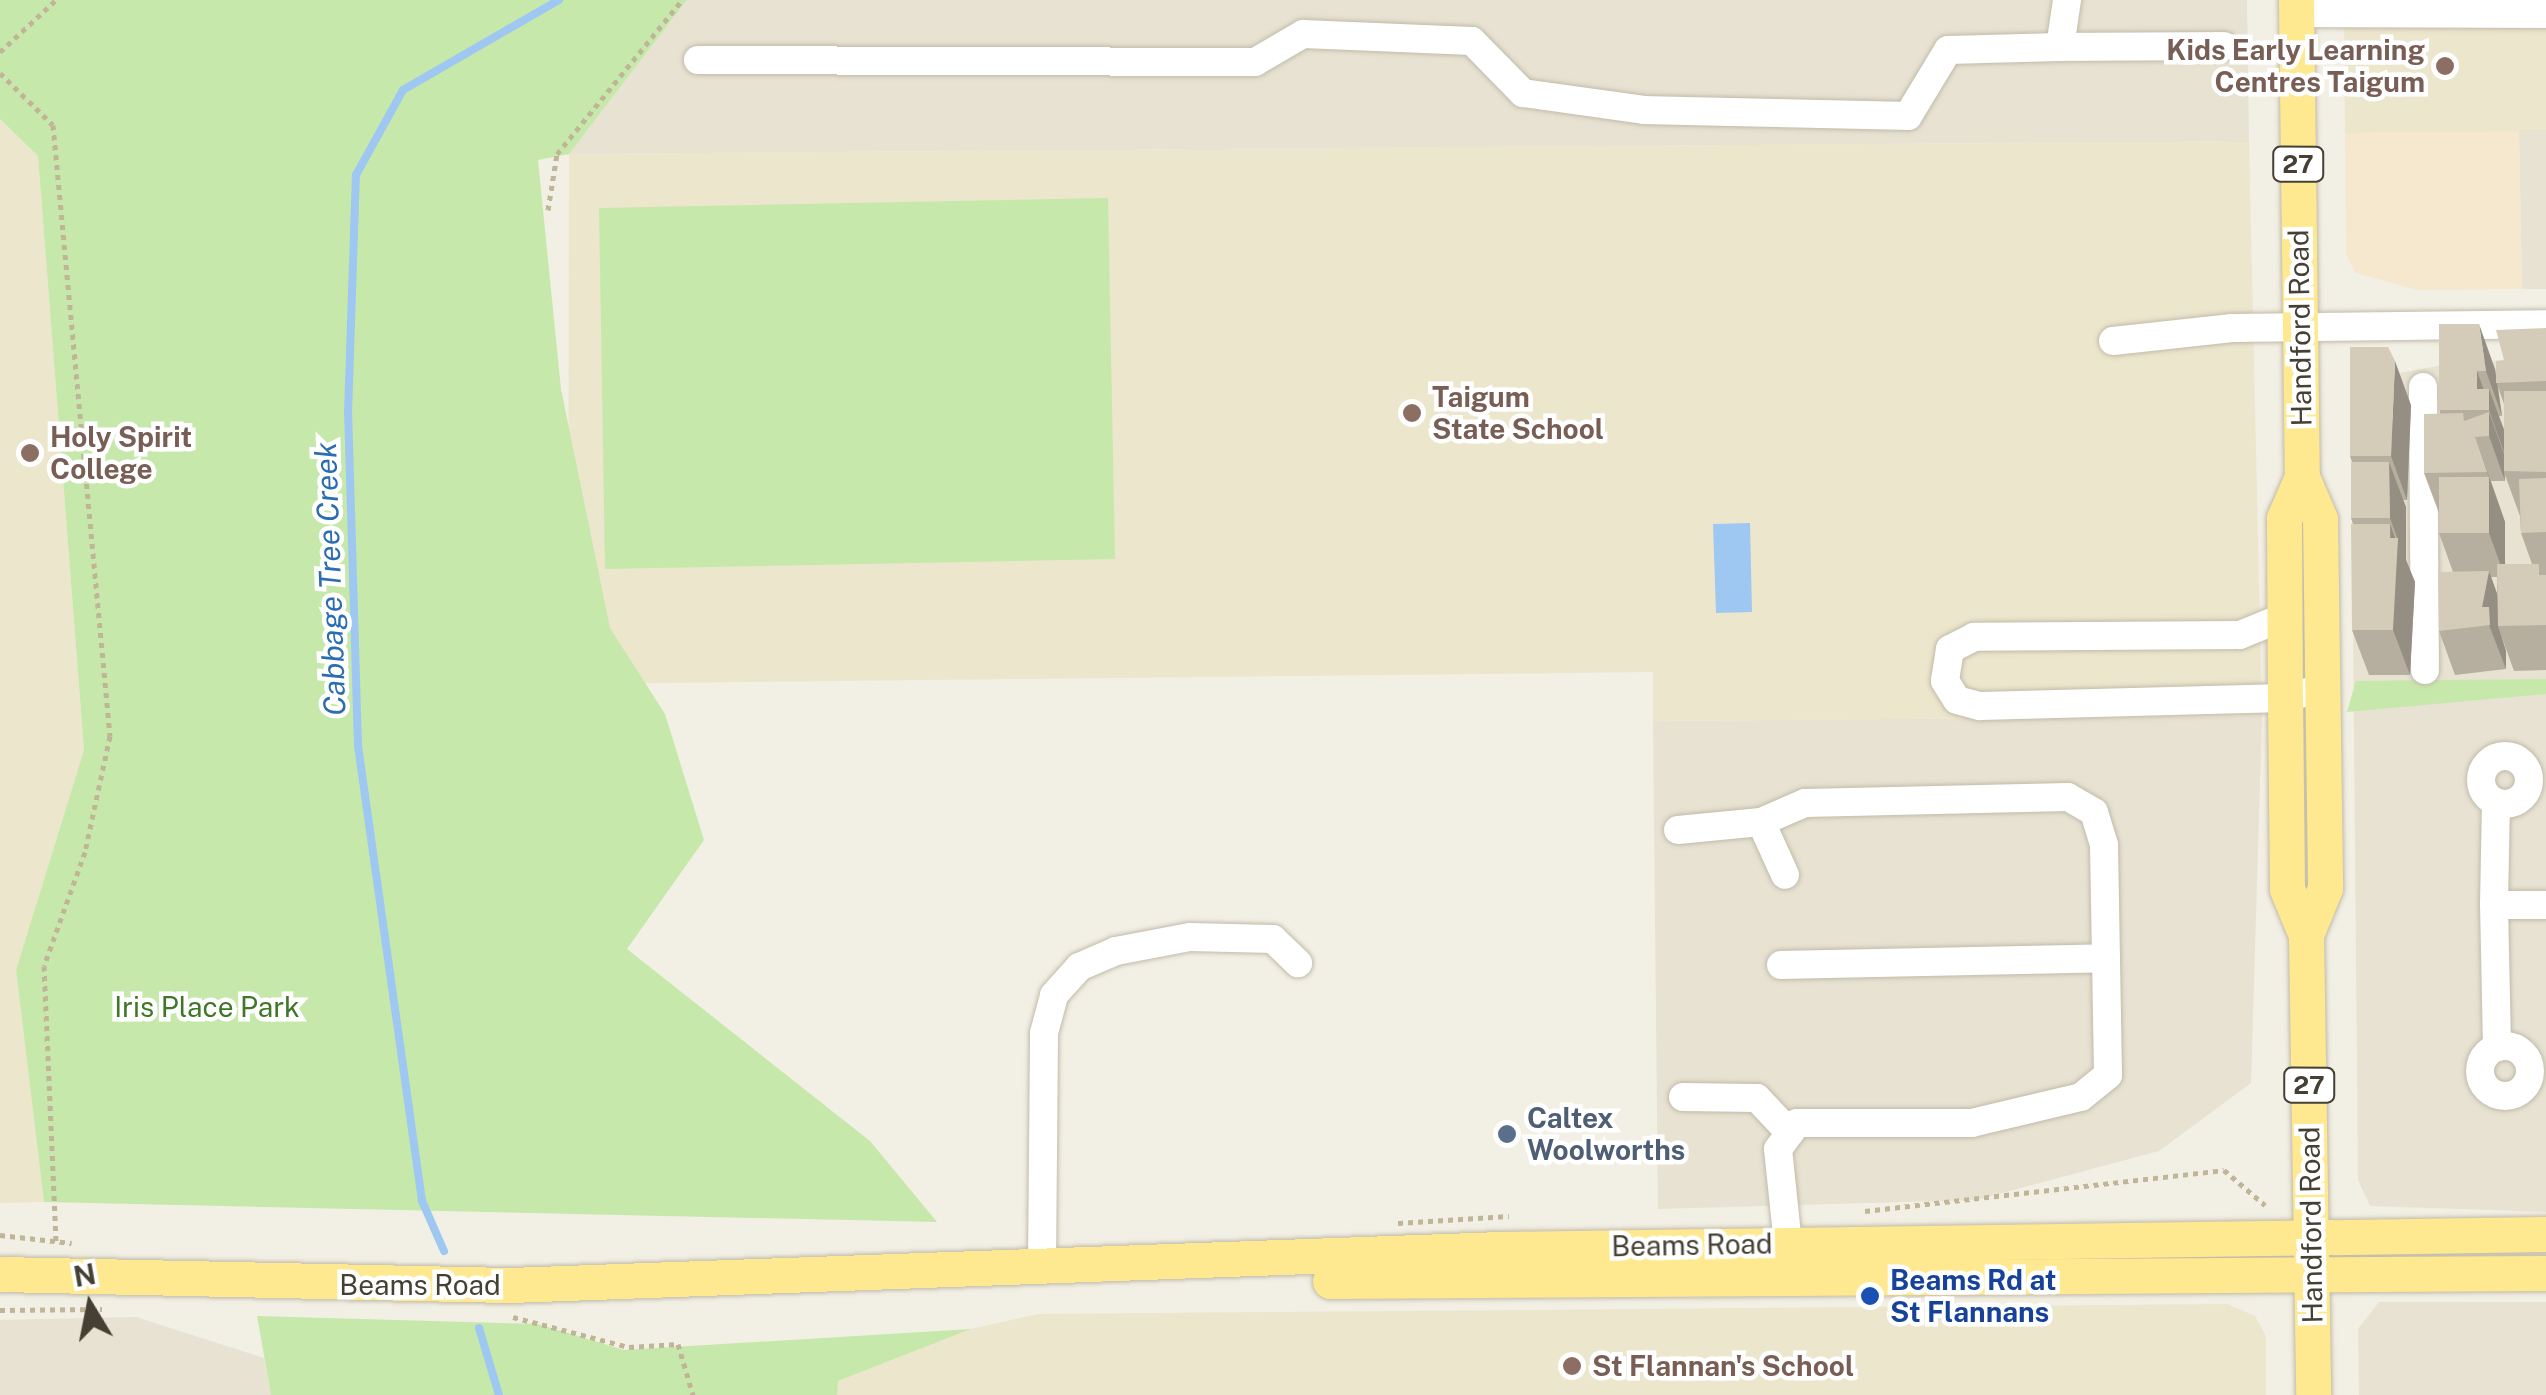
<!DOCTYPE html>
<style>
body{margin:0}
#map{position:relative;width:2546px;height:1395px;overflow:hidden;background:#f2efe4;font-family:"Public Sans",sans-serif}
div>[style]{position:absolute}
.residential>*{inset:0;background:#e7e2d2}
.commercial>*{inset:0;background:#f6e8ce}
.education>*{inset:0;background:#ece6cd}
.green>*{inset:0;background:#c7e8ab}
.water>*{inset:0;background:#9ec8f1}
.stream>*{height:8px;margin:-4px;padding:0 4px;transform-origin:4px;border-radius:4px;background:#9ec8f1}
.path>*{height:5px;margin-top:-2.5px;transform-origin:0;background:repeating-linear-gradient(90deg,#c0b597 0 5px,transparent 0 10px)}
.roads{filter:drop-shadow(0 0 2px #c1bba9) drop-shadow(0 0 2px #c1bba9)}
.minor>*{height:28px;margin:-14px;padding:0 14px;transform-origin:14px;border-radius:14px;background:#fff}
.minor>.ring{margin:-14px;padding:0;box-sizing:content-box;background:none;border:28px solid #fff;border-radius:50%}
.major>*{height:35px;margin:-17.5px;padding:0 17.5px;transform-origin:17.5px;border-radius:17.5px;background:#ffe990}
.wall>*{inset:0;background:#b6af9f}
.shaded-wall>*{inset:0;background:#948f82}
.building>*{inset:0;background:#d4ccb9}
.dots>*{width:28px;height:28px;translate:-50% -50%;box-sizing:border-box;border:5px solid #fff;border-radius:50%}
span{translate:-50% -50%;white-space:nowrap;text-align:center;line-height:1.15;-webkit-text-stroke:9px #fff;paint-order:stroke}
.shield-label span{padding:2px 8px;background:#fff;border:2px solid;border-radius:8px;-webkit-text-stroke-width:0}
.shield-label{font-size:25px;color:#454034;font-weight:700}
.education-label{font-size:28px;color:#785e54;font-weight:700}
.right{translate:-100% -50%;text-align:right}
.left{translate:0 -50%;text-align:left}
.street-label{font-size:28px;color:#454034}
.park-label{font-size:28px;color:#3e7726}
.service-label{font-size:28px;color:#4e5e75;font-weight:700}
.transit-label{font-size:28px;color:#164399;font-weight:700}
.water-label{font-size:30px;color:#2b6db2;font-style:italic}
.north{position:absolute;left:40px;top:1255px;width:100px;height:100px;-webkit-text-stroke:8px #fff;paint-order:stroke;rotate:350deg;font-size:28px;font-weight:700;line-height:40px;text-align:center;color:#454034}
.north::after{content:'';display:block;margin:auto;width:35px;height:45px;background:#454034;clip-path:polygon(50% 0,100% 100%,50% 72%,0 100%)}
</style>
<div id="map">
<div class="residential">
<div style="clip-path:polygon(687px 0,2247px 0,2249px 141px,569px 154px)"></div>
<div style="clip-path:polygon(2519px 131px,2546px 131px,2546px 289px,2522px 289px)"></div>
<div style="clip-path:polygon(2546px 360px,2546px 1212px,2370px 1206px,2358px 1180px,2351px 402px,2377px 377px,2466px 361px)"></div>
<div style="clip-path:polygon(2262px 716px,2251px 1083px,2159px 1151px,1976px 1200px,1658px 1209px,1653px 721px)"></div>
<div style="clip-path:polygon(2379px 1302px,2546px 1302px,2546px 1395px,2359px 1395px,2358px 1329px)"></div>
<div style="clip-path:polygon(136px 1317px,264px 1358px,271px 1395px,0 1395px,0 1320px)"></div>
</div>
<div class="commercial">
<div style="clip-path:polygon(2519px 131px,2522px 289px,2417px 290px,2356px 273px,2346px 254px,2345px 133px)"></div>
</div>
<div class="education">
<div style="clip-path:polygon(2546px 0,2546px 131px,2345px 133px,2344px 2px)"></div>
<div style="clip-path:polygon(0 119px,38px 156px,84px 750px,16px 970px,44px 1202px,0 1203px)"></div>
<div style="clip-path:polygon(2249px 141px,2262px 716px,1653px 721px,1653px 672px,568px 684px,569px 154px)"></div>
<div style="clip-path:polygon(2227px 1304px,2255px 1316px,2266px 1336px,2266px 1395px,802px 1395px,971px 1329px,1038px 1314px)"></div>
</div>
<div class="green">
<div style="clip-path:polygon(0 0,687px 0,569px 154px,538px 160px,561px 389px,610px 628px,665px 714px,704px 840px,627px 949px,870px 1141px,937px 1222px,44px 1202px,16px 970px,84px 750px,38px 156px,0 119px)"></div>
<div style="clip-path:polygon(1108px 198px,1115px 559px,605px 569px,599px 208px)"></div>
<div style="clip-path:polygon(2546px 679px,2546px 694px,2347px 712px,2356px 681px)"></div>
<div style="clip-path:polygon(257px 1316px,538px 1324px,624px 1350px,971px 1329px,838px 1381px,837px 1395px,271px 1395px)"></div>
</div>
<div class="water">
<div style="clip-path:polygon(1750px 523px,1752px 612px,1716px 613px,1713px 524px)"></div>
</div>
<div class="stream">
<div style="left:444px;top:1251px;width:55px;rotate:-113.7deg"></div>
<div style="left:422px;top:1201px;width:459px;rotate:-98deg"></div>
<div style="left:358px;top:746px;width:332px;rotate:-91.7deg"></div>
<div style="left:348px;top:414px;width:239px;rotate:-88.1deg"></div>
<div style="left:356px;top:175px;width:97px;rotate:-61.1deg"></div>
<div style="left:403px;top:90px;width:180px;rotate:-30deg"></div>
<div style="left:479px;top:1328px;width:70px;rotate:73.4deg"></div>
</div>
<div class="path">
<div style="left:0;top:52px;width:76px;rotate:-42.9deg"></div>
<div style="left:0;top:73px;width:74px;rotate:44.5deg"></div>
<div style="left:53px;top:125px;width:614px;rotate:84.67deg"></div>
<div style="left:110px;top:736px;width:119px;rotate:102.2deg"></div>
<div style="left:85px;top:852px;width:121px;rotate:109.8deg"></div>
<div style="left:44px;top:966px;width:275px;rotate:87.5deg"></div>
<div style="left:548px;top:210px;width:57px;rotate:-80.9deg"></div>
<div style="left:557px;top:154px;width:198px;rotate:-50.9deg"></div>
<div style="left:1865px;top:1211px;width:361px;rotate:-6.5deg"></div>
<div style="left:2224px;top:1170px;width:54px;rotate:40.5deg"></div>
<div style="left:1398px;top:1223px;width:111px;rotate:-3.6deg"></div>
<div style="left:0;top:1235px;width:72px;rotate:6.3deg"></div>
<div style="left:0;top:1310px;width:102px;rotate:-0.6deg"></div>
<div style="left:513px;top:1317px;width:120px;rotate:14.5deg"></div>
<div style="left:629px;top:1347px;width:49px;rotate:-3.5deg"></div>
<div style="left:678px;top:1344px;width:53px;rotate:73.6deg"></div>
</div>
<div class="roads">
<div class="minor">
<div style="left:2296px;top:13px;width:250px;rotate:0.2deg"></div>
<div style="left:2060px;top:47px;width:164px;rotate:-0.3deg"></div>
<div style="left:698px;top:60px;width:557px;rotate:0.21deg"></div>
<div style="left:1255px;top:62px;width:56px;rotate:-30.3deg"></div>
<div style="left:1303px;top:34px;width:169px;rotate:2.4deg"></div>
<div style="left:1472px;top:41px;width:73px;rotate:45.6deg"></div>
<div style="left:1523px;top:93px;width:122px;rotate:8deg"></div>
<div style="left:1644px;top:110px;width:264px;rotate:1.3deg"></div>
<div style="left:1908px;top:116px;width:77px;rotate:-58.8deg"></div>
<div style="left:1948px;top:50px;width:112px;rotate:-1.5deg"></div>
<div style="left:2060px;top:47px;width:48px;rotate:-81.5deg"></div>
<div style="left:2113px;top:341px;width:120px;rotate:-6.2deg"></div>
<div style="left:2232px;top:328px;width:314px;rotate:-0.7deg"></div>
<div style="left:2423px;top:387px;width:283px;rotate:89.6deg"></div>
<div style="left:2284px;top:617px;width:48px;rotate:157.8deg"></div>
<div style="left:2240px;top:635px;width:266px;rotate:179.6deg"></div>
<div style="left:1974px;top:637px;width:27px;rotate:153deg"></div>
<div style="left:1950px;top:649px;width:32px;rotate:99deg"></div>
<div style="left:1945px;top:681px;width:22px;rotate:58deg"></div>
<div style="left:1957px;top:700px;width:24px;rotate:15deg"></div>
<div style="left:1980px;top:706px;width:305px;rotate:-1.5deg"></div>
<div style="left:2285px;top:698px;width:39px;rotate:-15deg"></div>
<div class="ring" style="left:2481px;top:756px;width:20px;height:20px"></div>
<div style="left:1761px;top:822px;width:58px;rotate:65.6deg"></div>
<div style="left:1678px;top:830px;width:83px;rotate:-5.5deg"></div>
<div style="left:1761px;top:822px;width:48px;rotate:-23.4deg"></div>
<div style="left:1805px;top:803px;width:263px;rotate:-1.3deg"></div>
<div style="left:2068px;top:797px;width:30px;rotate:30deg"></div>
<div style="left:2094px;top:812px;width:34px;rotate:73deg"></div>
<div style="left:2104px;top:845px;width:230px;rotate:89deg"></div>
<div style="left:2108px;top:1075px;width:35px;rotate:141deg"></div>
<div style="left:2081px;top:1097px;width:112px;rotate:166.6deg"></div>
<div style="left:1972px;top:1123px;width:175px;rotate:180deg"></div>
<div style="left:1797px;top:1123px;width:32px;rotate:126deg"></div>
<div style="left:1778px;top:1149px;width:116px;rotate:84deg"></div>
<div style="left:2494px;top:905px;width:102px;rotate:-88.9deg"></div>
<div style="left:1781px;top:965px;width:325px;rotate:-1.2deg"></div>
<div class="ring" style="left:2480px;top:1046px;width:22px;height:22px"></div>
<div style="left:2497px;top:1047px;width:142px;rotate:-91.2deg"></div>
<div style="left:2494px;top:905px;width:52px"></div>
<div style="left:1683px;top:1097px;width:74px;rotate:0.8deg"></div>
<div style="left:1757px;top:1098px;width:48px;rotate:46.7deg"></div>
<div style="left:1042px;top:1267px;width:234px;rotate:-89.5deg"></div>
<div style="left:1044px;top:1033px;width:39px;rotate:-75deg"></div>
<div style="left:1054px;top:995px;width:38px;rotate:-48deg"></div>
<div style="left:1079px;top:967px;width:40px;rotate:-23.4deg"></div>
<div style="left:1116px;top:951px;width:75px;rotate:-10.7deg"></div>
<div style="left:1190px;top:937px;width:83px;rotate:1.4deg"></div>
<div style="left:1273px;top:939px;width:35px;rotate:44deg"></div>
</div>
<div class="major">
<div style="left:2296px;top:0;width:477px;rotate:89.3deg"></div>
<div style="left:2302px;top:477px;width:45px;rotate:113.7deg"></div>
<div style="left:2284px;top:518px;width:180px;rotate:89.7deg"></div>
<div style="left:2285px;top:698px;width:191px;rotate:89.4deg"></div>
<div style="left:2287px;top:889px;width:50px;rotate:67.6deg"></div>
<div style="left:2306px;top:935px;width:460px;rotate:89.1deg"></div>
<div style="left:2302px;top:477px;width:46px;rotate:66.8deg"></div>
<div style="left:2320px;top:519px;width:369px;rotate:89.2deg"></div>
<div style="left:2325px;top:888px;width:51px;rotate:112deg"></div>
<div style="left:0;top:1274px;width:510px;rotate:1.24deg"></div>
<div style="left:510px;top:1285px;width:993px;rotate:-2.08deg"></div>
<div style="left:1502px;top:1249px;width:1044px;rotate:-0.82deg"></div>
<div style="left:1330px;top:1281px;width:1216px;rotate:-0.38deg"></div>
</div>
</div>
<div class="wall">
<div style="clip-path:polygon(evenodd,2439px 324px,2495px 369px,2496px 377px,2504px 360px,2546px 328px,2546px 670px,2514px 671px,2501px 635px,2506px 651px,2506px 669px,2455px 675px,2439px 631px,2453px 572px,2439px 533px,2439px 513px,2424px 473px,2440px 413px,2439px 324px,2498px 387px,2504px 404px,2504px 429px,2499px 416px,2502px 416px,2498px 387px,2439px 324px,2505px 475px,2520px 516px,2521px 533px,2532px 564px,2505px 564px,2505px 522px,2491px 481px,2505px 481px,2505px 475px,2439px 324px,2491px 577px,2497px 577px,2497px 594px,2491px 577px)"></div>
<div style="clip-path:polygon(2411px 405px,2407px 500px,2403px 500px,2406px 507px,2406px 560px,2415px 582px,2410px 675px,2369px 675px,2352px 630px,2353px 524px,2351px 518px,2352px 462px,2350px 456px)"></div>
</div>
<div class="shaded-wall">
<div style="clip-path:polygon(2479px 324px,2495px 369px,2502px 416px,2486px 371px)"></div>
<div style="clip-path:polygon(2395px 361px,2411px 405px,2407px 500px,2391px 456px)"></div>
<div style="clip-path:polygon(2477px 371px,2489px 404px,2489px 389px,2505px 433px,2505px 455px,2489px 410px,2477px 389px)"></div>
<div style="clip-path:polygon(2489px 412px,2505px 457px,2504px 471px,2505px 481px,2489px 436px)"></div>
<div style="clip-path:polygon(2475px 437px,2505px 522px,2505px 577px,2489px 533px,2489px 478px)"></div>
<div style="clip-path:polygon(2389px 462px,2406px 507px,2406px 560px,2415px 582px,2410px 675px,2393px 630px,2390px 524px,2398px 546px,2398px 540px,2390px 518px)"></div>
<div style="clip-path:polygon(2489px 571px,2505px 616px,2498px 626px,2506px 651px,2506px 669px,2482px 607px)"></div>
</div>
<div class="building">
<div style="clip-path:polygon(2439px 324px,2479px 324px,2486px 371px,2477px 371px,2477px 389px,2489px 389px,2489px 410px,2439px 410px)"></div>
<div style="clip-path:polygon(2546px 328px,2546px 381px,2496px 383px,2496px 361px,2504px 360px,2496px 330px)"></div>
<div style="clip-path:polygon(2350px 347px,2388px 347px,2395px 361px,2391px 456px,2350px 456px)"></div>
<div style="clip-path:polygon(2504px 391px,2546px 391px,2546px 472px,2504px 471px)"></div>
<div style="clip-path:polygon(2489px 412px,2489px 436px,2475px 437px,2487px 472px,2424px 473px,2424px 414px,2463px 413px,2464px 421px)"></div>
<div style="clip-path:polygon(2351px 462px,2389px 462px,2390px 518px,2351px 518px)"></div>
<div style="clip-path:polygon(2439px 477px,2489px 477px,2489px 533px,2439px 533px)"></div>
<div style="clip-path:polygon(2546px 478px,2546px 532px,2521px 533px,2519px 479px)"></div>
<div style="clip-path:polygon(2351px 524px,2390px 524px,2390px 538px,2398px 538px,2393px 630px,2352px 630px)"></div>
<div style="clip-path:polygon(2497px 564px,2539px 564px,2539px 575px,2546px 575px,2546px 625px,2498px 626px)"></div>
<div style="clip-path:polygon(2489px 571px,2482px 607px,2489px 607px,2490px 625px,2439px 631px,2438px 572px)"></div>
</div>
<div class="dots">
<div style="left:2445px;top:66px;background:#8d6e63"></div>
<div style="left:1412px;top:413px;background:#8d6e63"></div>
<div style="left:30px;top:453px;background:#8d6e63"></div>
<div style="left:1507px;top:1134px;background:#5c6f8a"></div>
<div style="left:1870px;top:1296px;background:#1a4fb4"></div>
<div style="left:1572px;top:1366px;background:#8d6e63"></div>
</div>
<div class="shield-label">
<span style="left:2298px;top:164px">27</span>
<span style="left:2309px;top:1085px">27</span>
</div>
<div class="education-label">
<span class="right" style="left:2425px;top:66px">Kids Early Learning<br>Centres Taigum</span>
<span class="left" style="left:1432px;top:413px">Taigum<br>State School</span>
<span class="left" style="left:50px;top:453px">Holy Spirit<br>College</span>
<span class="left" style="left:1592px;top:1366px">St Flannan's School</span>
</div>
<div class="street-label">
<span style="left:2300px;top:328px;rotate:-91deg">Handford Road</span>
<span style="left:2311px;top:1225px;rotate:-91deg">Handford Road</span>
<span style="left:1692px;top:1245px;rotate:-1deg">Beams Road</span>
<span style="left:420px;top:1285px">Beams Road</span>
</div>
<div class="park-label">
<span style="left:207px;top:1007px">Iris Place Park</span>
</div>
<div class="service-label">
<span class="left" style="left:1527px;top:1134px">Caltex<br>Woolworths</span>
</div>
<div class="transit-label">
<span class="left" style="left:1890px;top:1296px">Beams Rd at<br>St Flannans</span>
</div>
<div class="water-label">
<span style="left:330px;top:579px;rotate:-92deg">Cabbage Tree Creek</span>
</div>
<div class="north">N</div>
</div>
